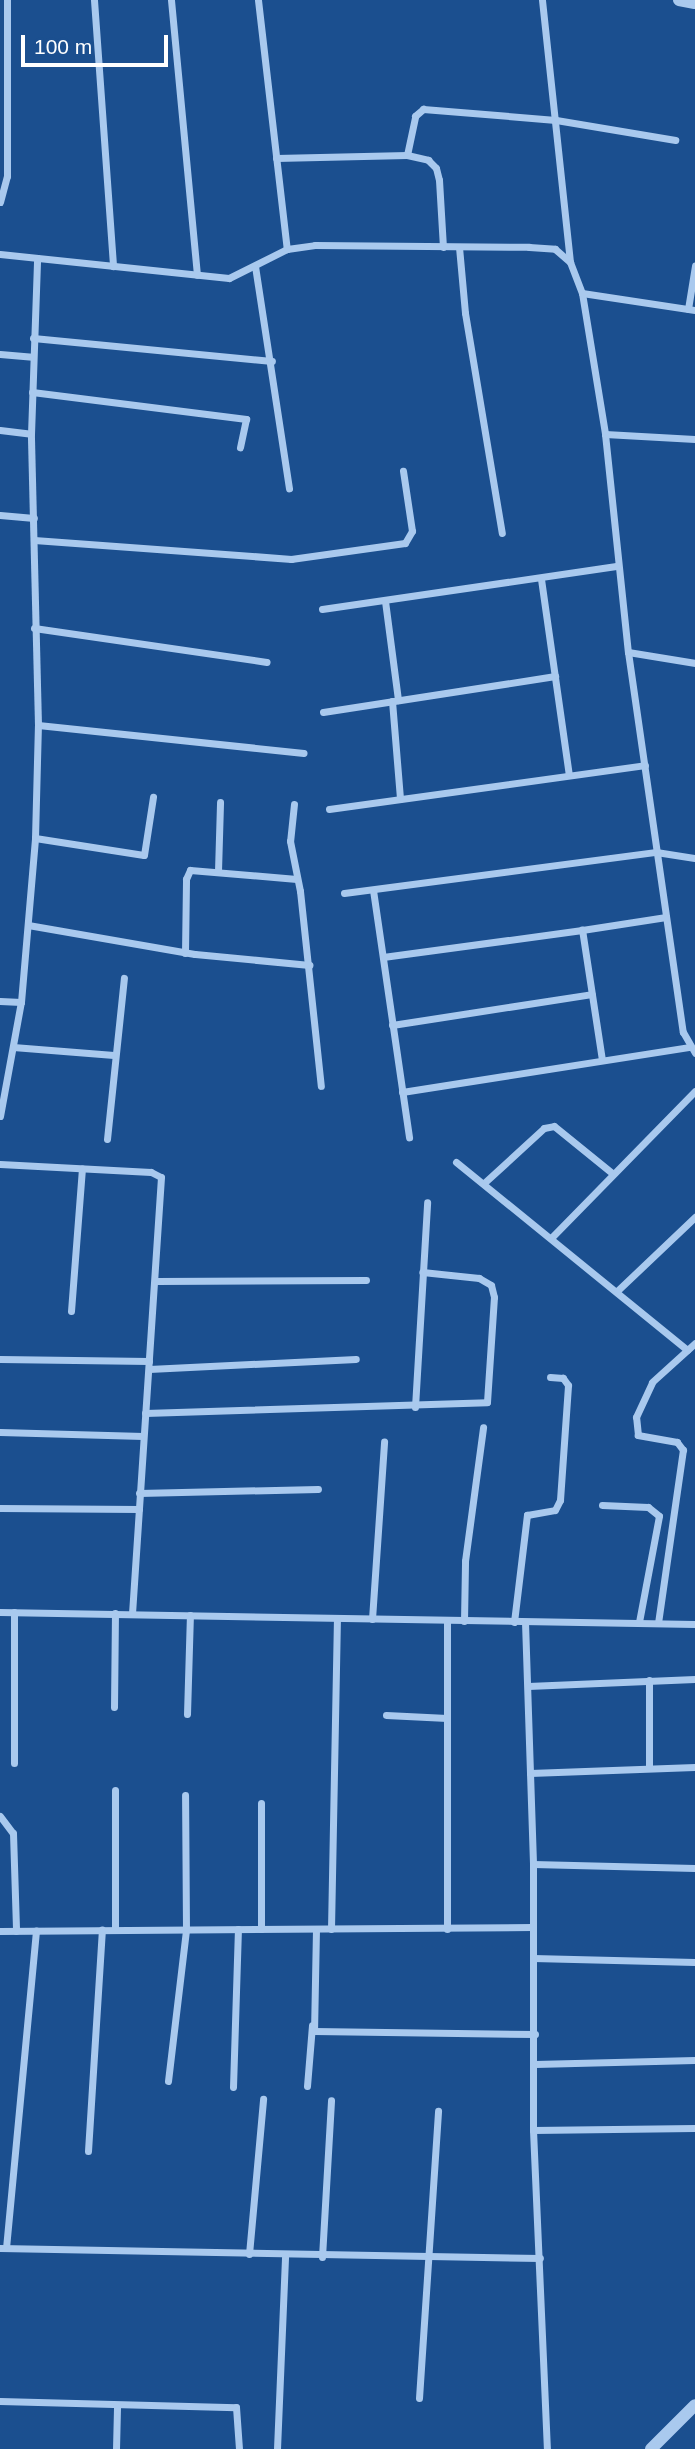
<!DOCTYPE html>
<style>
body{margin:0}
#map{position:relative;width:695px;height:2449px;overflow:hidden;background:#1b4f8f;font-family:Helvetica,sans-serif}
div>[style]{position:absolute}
.minor>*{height:7px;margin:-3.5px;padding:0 3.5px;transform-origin:3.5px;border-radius:3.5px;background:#a9c9ee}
.tertiary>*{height:12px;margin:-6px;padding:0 6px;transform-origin:6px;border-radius:6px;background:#a9c9ee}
span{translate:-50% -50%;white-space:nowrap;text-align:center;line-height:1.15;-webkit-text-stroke:6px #1b4f8f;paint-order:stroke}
.scale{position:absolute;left:21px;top:35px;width:147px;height:32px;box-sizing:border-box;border:4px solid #fff;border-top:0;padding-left:9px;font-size:21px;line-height:24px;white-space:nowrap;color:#fff;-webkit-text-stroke:5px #1b4f8f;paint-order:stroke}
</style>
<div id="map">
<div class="minor">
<div style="left:94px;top:0;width:267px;rotate:85.9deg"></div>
<div style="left:171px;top:0;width:276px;rotate:84.6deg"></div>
<div style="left:258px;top:0;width:251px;rotate:83.4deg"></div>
<div style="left:542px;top:0;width:262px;rotate:83.9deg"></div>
<div style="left:407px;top:155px;width:40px;rotate:-78deg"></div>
<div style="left:415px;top:116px;width:11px;rotate:-41deg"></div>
<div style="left:423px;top:109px;width:133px;rotate:4.7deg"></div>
<div style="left:556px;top:120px;width:121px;rotate:9.5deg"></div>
<div style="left:276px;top:158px;width:131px;rotate:-1.3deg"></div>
<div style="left:407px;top:155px;width:22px;rotate:13deg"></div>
<div style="left:428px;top:160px;width:11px;rotate:45deg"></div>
<div style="left:436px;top:168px;width:12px;rotate:76deg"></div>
<div style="left:439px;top:180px;width:67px;rotate:86.6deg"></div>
<div style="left:0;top:202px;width:27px;rotate:-75deg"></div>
<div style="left:7px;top:176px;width:176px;rotate:-90deg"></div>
<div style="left:459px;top:247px;width:66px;rotate:84.8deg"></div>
<div style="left:465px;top:313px;width:223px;rotate:80.5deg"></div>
<div style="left:0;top:254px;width:230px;rotate:6deg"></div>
<div style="left:229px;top:278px;width:65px;rotate:-26.6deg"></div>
<div style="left:287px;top:249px;width:28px;rotate:-8deg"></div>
<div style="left:315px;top:245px;width:214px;rotate:0.5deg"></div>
<div style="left:529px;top:247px;width:26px;rotate:4deg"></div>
<div style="left:555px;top:249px;width:20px;rotate:41deg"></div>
<div style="left:570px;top:262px;width:33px;rotate:69deg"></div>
<div style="left:582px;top:293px;width:143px;rotate:80.7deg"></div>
<div style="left:605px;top:434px;width:219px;rotate:84deg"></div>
<div style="left:628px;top:652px;width:384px;rotate:81.8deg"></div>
<div style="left:683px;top:1032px;width:24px;rotate:60deg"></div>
<div style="left:255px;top:266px;width:225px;rotate:81.3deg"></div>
<div style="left:582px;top:293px;width:114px;rotate:8.6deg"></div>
<div style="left:688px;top:309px;width:44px;rotate:-80.8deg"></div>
<div style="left:33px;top:338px;width:240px;rotate:5.5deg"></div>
<div style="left:0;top:354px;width:32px;rotate:5deg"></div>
<div style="left:32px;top:392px;width:216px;rotate:7.2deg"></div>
<div style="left:246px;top:419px;width:29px;rotate:102deg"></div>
<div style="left:0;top:430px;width:31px;rotate:7deg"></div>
<div style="left:605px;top:434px;width:90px;rotate:3.2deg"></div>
<div style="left:0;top:515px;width:34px;rotate:5deg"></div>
<div style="left:34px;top:540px;width:258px;rotate:4.2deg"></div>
<div style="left:291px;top:559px;width:115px;rotate:-8deg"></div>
<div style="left:405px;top:543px;width:14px;rotate:-60deg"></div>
<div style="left:412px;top:531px;width:61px;rotate:-98.5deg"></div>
<div style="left:541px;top:579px;width:198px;rotate:81.9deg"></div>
<div style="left:385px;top:601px;width:100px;rotate:82.5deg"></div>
<div style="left:322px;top:609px;width:299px;rotate:-8.3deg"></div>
<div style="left:34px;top:628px;width:235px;rotate:8.3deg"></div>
<div style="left:628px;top:652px;width:68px;rotate:9.3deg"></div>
<div style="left:392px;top:701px;width:98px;rotate:85.3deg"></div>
<div style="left:323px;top:712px;width:235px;rotate:-8.8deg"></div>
<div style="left:38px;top:725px;width:267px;rotate:6deg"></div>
<div style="left:294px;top:804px;width:37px;rotate:96deg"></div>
<div style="left:290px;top:841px;width:51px;rotate:78.7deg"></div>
<div style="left:300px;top:891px;width:196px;rotate:83.9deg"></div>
<div style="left:329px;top:809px;width:319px;rotate:-7.9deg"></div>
<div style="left:35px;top:838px;width:110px;rotate:8.9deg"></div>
<div style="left:144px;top:855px;width:59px;rotate:-81.2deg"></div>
<div style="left:218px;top:871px;width:69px;rotate:-88.3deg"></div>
<div style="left:373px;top:890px;width:250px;rotate:81.7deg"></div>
<div style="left:344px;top:893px;width:315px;rotate:-7.5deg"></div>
<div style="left:656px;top:852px;width:39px;rotate:9deg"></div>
<div style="left:28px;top:925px;width:169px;rotate:9.9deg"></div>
<div style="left:195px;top:954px;width:115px;rotate:5.5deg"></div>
<div style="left:185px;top:953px;width:74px;rotate:-89.2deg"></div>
<div style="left:186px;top:879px;width:10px;rotate:-66deg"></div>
<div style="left:190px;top:870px;width:107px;rotate:4.8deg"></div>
<div style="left:383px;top:957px;width:201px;rotate:-7.7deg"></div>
<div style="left:0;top:1001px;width:21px;rotate:3deg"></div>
<div style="left:392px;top:1025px;width:202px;rotate:-8.8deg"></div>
<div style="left:13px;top:1047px;width:101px;rotate:4.5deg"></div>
<div style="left:602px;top:1060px;width:132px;rotate:-98.7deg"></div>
<div style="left:582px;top:930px;width:85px;rotate:-8.8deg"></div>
<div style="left:402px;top:1092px;width:290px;rotate:-8.9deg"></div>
<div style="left:0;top:1116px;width:116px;rotate:-79.6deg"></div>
<div style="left:21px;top:1002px;width:165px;rotate:-85.1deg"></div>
<div style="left:35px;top:838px;width:113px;rotate:-88.5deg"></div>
<div style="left:38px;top:725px;width:291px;rotate:-91.4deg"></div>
<div style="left:31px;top:434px;width:176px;rotate:-88deg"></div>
<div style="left:107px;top:1139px;width:162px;rotate:-84deg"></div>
<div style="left:456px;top:1162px;width:298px;rotate:39.1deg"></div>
<div style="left:0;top:1164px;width:151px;rotate:3deg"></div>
<div style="left:151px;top:1172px;width:11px;rotate:27deg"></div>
<div style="left:161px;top:1177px;width:438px;rotate:93.8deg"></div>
<div style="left:484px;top:1183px;width:81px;rotate:-42.5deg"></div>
<div style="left:544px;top:1128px;width:10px;rotate:-11deg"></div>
<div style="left:554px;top:1126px;width:75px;rotate:39deg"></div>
<div style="left:552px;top:1237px;width:204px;rotate:-45.6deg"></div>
<div style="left:157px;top:1281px;width:209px;rotate:-0.3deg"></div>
<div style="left:617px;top:1291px;width:108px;rotate:-43.5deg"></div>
<div style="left:71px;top:1311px;width:143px;rotate:-85.6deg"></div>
<div style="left:0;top:1359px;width:149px;rotate:0.8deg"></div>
<div style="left:149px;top:1369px;width:207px;rotate:-2.8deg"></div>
<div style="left:415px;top:1407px;width:205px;rotate:-86.6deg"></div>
<div style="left:145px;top:1413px;width:342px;rotate:-1.8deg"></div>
<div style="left:487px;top:1402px;width:105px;rotate:-86.2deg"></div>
<div style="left:494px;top:1297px;width:12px;rotate:-104deg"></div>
<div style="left:491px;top:1285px;width:14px;rotate:-150deg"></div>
<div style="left:479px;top:1278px;width:57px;rotate:-174deg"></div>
<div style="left:0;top:1432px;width:143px;rotate:1.6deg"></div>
<div style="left:139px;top:1493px;width:179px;rotate:-1.3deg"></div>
<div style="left:602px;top:1505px;width:46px;rotate:2.5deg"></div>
<div style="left:648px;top:1507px;width:14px;rotate:39deg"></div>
<div style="left:659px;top:1516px;width:108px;rotate:100.7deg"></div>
<div style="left:0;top:1508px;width:139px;rotate:0.4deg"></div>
<div style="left:0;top:1612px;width:695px;rotate:0.99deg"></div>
<div style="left:14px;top:1612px;width:151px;rotate:90deg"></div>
<div style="left:372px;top:1619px;width:178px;rotate:-86.1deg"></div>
<div style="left:447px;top:1620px;width:309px;rotate:90deg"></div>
<div style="left:464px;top:1621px;width:60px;rotate:-89deg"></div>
<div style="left:465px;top:1561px;width:135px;rotate:-82.3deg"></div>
<div style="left:514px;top:1622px;width:108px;rotate:-83.1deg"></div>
<div style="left:527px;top:1515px;width:28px;rotate:-10deg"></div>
<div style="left:555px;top:1510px;width:11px;rotate:-63deg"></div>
<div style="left:560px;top:1500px;width:115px;rotate:-86deg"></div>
<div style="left:568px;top:1385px;width:9px;rotate:-126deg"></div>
<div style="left:563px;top:1378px;width:13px;rotate:-176deg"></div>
<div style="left:525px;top:1622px;width:242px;rotate:88.1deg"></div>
<div style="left:533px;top:1864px;width:266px;rotate:90deg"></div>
<div style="left:533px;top:2130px;width:319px;rotate:87.5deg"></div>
<div style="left:658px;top:1623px;width:175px;rotate:-81.8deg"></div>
<div style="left:683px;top:1450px;width:10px;rotate:-127deg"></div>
<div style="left:677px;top:1442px;width:40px;rotate:-170deg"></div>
<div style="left:638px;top:1435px;width:18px;rotate:-96deg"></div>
<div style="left:636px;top:1417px;width:38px;rotate:-65deg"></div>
<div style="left:652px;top:1382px;width:58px;rotate:-42.2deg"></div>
<div style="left:649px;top:1680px;width:88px;rotate:90deg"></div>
<div style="left:528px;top:1686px;width:167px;rotate:-2.4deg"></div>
<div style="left:114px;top:1707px;width:94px;rotate:-89.4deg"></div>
<div style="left:187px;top:1714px;width:99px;rotate:-88.3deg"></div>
<div style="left:386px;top:1715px;width:61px;rotate:2.8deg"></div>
<div style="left:530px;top:1773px;width:165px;rotate:-2.1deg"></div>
<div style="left:0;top:1816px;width:21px;rotate:53deg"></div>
<div style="left:13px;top:1833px;width:98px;rotate:88.2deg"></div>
<div style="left:533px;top:1864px;width:162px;rotate:1.4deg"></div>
<div style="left:115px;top:1929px;width:139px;rotate:-90deg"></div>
<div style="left:261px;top:1929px;width:126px;rotate:-90deg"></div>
<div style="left:316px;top:1929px;width:102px;rotate:91.1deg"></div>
<div style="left:314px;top:2031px;width:221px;rotate:0.8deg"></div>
<div style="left:331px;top:1929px;width:311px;rotate:-88.9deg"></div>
<div style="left:0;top:1931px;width:532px;rotate:-0.43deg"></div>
<div style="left:533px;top:1958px;width:162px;rotate:1.4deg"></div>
<div style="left:535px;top:2064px;width:160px;rotate:-1.4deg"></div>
<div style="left:168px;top:2081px;width:153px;rotate:-83.2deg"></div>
<div style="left:186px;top:1929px;width:134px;rotate:-90.4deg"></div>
<div style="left:307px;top:2086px;width:61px;rotate:-85.3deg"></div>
<div style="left:233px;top:2087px;width:158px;rotate:-88.2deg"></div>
<div style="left:533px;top:2130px;width:162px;rotate:-0.7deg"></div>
<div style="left:88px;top:2151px;width:222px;rotate:-86.4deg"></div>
<div style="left:0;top:2248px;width:540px;rotate:1.06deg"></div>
<div style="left:6px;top:2248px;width:319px;rotate:-84.6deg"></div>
<div style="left:249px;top:2254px;width:156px;rotate:-84.8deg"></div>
<div style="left:322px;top:2257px;width:157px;rotate:-86.7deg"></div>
<div style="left:419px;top:2398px;width:288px;rotate:-86.2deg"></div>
<div style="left:0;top:2401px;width:236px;rotate:1.5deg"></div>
<div style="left:236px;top:2407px;width:42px;rotate:85.9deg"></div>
<div style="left:116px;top:2449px;width:42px;rotate:-88.6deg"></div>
<div style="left:277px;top:2449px;width:193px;rotate:-87.6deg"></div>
</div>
<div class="tertiary">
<div style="left:679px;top:0;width:16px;rotate:11deg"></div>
<div style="left:651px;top:2449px;width:62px;rotate:-45deg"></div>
</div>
<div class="scale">100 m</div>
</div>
